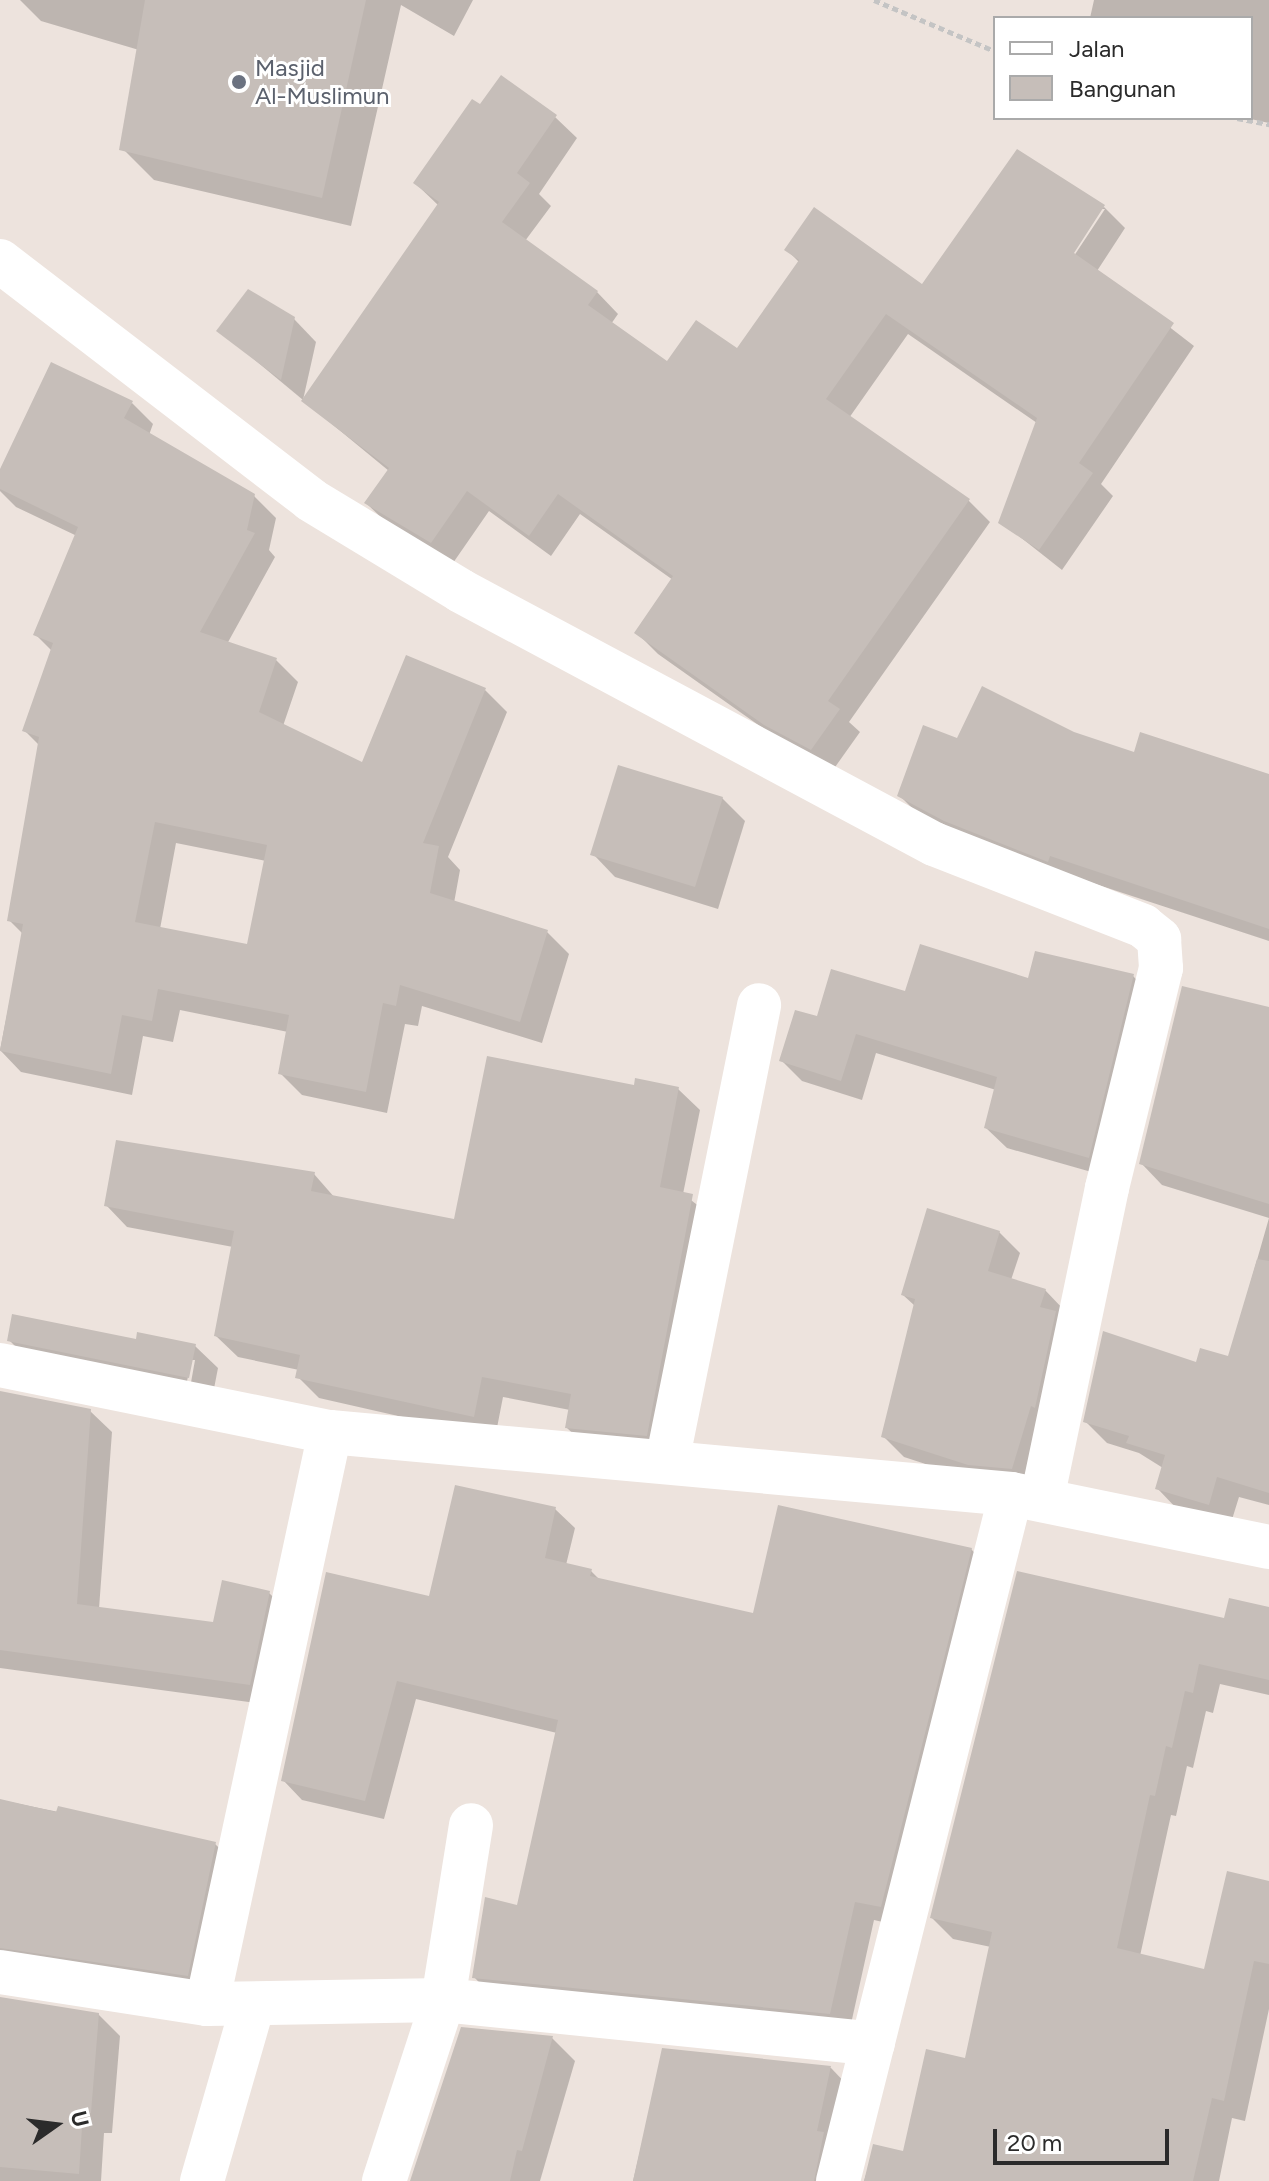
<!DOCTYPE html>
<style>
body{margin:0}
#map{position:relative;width:1269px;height:2181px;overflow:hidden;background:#ede3dd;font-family:Figtree,sans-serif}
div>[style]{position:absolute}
.shadow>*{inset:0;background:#0003}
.building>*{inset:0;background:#c6beb9}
.path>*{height:5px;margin-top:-2.5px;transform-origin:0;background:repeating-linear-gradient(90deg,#c4c4c4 0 6px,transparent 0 10px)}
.minor>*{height:44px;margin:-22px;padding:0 22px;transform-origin:22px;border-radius:22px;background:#fff}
.dots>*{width:22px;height:22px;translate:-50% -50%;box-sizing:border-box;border:4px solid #fff;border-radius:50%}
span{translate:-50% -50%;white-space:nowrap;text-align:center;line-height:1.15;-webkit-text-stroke:6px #fff;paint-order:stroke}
.worship-label{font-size:24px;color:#5b616d}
.left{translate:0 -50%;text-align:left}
.legend{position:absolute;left:993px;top:16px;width:260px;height:104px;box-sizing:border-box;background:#fff;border:2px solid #aaa;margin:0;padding:10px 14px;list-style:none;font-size:24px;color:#2b2b2b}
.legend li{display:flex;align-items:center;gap:16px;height:40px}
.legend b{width:40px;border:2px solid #aaa}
.north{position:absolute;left:16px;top:2085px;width:80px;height:80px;-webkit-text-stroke:6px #fff;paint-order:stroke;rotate:76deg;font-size:22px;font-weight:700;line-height:32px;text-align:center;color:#2b2b2b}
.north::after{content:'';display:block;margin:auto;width:28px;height:36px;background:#2b2b2b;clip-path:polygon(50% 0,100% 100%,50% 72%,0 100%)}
.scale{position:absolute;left:993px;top:2129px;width:176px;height:36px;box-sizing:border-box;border:4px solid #2b2b2b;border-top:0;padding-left:10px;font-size:24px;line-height:28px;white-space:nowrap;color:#2b2b2b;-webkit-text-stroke:6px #fff;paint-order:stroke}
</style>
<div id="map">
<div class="shadow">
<div style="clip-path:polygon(20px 0,473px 0,454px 36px,401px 5px,351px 226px,154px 180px,124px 150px,139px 50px,41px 21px)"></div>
<div style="clip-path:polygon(1094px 0,1269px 0,1269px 123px,1246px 118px,1251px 118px,1251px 18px,1090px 18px)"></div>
<div style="clip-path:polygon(evenodd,480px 107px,555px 117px,577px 138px,539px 194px,551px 206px,525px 241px,597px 292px,618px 314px,611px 324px,668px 364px,738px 351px,800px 263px,786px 249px,923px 287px,1104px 207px,1125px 228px,1097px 271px,1194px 346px,1101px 484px,1113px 496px,1062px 570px,1001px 522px,1037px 423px,908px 334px,849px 418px,968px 500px,990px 522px,849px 722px,860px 732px,833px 770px,788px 746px,658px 654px,636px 632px,673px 580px,580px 514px,551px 556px,489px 511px,453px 563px,388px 524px,366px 503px,389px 471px,304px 401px,439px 206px,415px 183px,480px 107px,1100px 209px,1105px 209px,1070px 262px,1067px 260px,1100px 209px)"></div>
<div style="clip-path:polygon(294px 319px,316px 342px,303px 400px,219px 330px)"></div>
<div style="clip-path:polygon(evenodd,132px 403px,153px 424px,149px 435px,254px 496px,276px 518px,269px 550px,275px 557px,227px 644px,276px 660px,298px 682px,283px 726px,363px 765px,485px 690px,507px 712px,448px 857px,460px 870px,454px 903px,547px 932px,569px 954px,542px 1043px,422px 1006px,418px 1026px,405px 1024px,387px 1113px,302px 1095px,280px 1073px,288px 1032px,180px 1010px,173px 1042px,143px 1036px,132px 1095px,21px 1072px,0 1050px,23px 934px,9px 920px,40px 746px,25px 731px,52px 651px,36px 635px,77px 536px,16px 507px,0 491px,0 474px,132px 403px,176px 843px,266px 861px,249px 947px,160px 929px,176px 843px)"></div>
<div style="clip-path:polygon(1074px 733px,1135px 755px,1269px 778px,1269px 941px,1071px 876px,920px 816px,899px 795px,958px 741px)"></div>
<div style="clip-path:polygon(722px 798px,745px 821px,718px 909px,615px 877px,593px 854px)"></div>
<div style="clip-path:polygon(1133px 976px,1153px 997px,1109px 1177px,1007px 1148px,986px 1128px,996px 1090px,876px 1053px,862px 1100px,802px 1081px,782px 1061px,818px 1019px,906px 994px)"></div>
<div style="clip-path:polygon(1269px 1009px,1269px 1218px,1162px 1185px,1141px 1163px)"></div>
<div style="clip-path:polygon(635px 1087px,678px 1089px,700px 1110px,683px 1194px,713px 1217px,668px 1456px,589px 1449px,567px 1428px,570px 1410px,503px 1397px,495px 1438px,319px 1398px,298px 1377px,299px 1370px,238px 1357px,216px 1336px,233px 1247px,127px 1227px,106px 1205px,314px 1174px,335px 1198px,456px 1221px)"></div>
<div style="clip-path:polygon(1269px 1218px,1269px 1505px,1239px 1497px,1230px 1526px,1178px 1510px,1157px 1488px,1163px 1468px,1139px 1453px,1107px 1443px,1086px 1422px,1197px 1364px,1229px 1358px)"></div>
<div style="clip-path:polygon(999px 1232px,1020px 1253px,1011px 1280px,1045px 1290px,1065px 1311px,1032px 1488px,990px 1485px,904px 1457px,883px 1436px,915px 1306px,903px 1295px)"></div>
<div style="clip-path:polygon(evenodd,9px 1340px,195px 1346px,218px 1368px,212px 1399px,32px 1363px,9px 1340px,191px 1360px,195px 1360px,190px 1388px,186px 1387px,191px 1360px)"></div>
<div style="clip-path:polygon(0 1393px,90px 1411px,112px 1432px,99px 1609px,215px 1624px,269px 1593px,291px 1614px,271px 1705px,0 1668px)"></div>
<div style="clip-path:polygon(555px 1509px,575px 1528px,566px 1565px,591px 1571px,600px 1580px,755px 1615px,971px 1549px,990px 1569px,900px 1926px,874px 1920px,849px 2033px,493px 1997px,474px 1977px,519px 1907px,557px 1733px,416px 1699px,384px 1819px,302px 1800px,283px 1780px,431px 1599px)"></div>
<div style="clip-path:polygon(1269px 1609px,1269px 1695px,1220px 1684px,1213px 1713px,1206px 1711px,1193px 1768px,1187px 1766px,1176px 1816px,1171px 1815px,1140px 1956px,1206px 1972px,1269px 1883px,1269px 2009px,1245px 2121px,1232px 2118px,1219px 2181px,864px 2181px,875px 2146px,904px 2153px,966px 2060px,991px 1947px,953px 1939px,932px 1918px,1226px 1621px)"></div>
<div style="clip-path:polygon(0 1800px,215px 1844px,237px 1865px,209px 1996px,0 1985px)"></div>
<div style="clip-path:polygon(0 1999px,98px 2014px,120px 2036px,112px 2133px,104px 2133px,101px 2181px,0 2181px)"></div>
<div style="clip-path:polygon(552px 2038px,575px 2061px,540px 2181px,412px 2181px)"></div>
<div style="clip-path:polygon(664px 2050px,831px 2068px,853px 2091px,839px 2181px,633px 2181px)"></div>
</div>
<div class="building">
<div style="clip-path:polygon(145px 0,366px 0,322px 198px,119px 150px)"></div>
<div style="clip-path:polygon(501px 75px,557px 115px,517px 173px,530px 183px,502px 222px,598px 291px,588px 305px,667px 361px,696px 320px,737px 348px,799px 260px,784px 250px,814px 207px,922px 284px,1017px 149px,1105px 205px,1074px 253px,1174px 323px,1079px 463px,1093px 473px,1039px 550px,998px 523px,1037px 418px,886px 314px,826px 399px,970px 499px,828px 701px,840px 709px,811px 750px,764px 725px,634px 633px,673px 576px,558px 494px,529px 536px,467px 491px,431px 543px,364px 503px,389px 468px,301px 401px,439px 202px,413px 183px,472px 99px,480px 104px)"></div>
<div style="clip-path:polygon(248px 289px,295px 317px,281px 380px,216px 331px)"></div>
<div style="clip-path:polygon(evenodd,51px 362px,133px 401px,124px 418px,255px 494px,247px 530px,255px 533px,200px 632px,277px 658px,259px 712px,362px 762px,406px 655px,486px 688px,423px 843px,439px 846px,430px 893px,548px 930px,520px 1022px,400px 985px,396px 1006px,383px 1003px,366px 1092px,278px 1074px,289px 1015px,158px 989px,152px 1021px,122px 1015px,111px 1074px,0 1051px,23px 924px,7px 921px,39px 737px,22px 731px,53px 643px,33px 635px,78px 527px,0 489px,0 469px,51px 362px,155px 822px,267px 845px,247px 944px,135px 922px,155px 822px)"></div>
<div style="clip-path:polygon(982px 686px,1074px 732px,1134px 752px,1140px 732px,1269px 774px,1269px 929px,1050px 856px,1048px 862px,944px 821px,897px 796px,923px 725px,957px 738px)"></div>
<div style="clip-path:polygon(618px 765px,723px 797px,695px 887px,590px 855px)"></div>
<div style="clip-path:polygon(920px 944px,1028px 978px,1035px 951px,1134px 974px,1089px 1158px,984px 1128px,997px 1077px,856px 1034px,841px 1081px,779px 1061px,795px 1010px,817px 1016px,831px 969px,905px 991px)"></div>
<div style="clip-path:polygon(1182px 986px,1269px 1007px,1269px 1204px,1139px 1164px)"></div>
<div style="clip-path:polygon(487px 1056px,634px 1085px,635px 1078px,679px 1087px,660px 1187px,693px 1194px,647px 1436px,565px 1428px,571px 1394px,482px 1377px,474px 1417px,295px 1378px,300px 1355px,214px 1336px,234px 1231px,104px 1206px,116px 1140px,315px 1172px,311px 1191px,454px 1219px)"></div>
<div style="clip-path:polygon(927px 1208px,1000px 1231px,988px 1271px,1046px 1289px,1040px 1307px,1056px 1311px,1035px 1408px,1031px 1406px,1012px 1469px,968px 1465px,881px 1437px,915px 1299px,901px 1295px)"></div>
<div style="clip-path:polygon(1257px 1259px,1269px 1261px,1269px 1493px,1217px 1477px,1209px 1505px,1155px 1489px,1165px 1455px,1126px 1443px,1129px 1436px,1083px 1422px,1103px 1331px,1196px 1362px,1200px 1348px,1228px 1356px)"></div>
<div style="clip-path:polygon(12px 1314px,136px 1339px,137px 1332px,196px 1344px,189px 1378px,7px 1341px)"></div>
<div style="clip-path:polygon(0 1391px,91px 1409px,77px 1604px,213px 1622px,222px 1580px,270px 1591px,250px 1685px,0 1650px)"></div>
<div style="clip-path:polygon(455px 1485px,556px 1507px,545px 1558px,592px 1569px,590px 1576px,753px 1613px,778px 1505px,972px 1548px,881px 1907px,855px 1902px,830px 2014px,472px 1978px,485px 1897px,517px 1905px,558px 1720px,397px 1681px,365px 1801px,281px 1781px,326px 1572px,429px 1596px)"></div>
<div style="clip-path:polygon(1017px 1571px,1224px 1618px,1229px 1598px,1269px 1607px,1269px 1680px,1199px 1664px,1193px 1693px,1185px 1691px,1172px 1748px,1166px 1746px,1155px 1796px,1150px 1795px,1117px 1948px,1204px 1969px,1227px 1871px,1269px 1881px,1269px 1964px,1254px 1961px,1224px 2101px,1212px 2098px,1193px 2181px,864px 2181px,873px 2144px,903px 2151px,926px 2049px,965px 2058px,992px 1932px,930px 1918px)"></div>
<div style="clip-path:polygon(0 1799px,56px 1812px,58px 1806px,216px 1842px,188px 1976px,0 1948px)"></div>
<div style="clip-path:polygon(0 1997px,99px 2013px,91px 2113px,83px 2112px,79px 2174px,0 2167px)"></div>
<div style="clip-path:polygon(461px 2027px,553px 2036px,522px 2151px,517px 2150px,510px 2181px,410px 2181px)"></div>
<div style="clip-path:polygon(662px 2048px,831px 2066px,817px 2131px,824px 2132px,814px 2181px,633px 2181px)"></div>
</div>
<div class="path">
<div style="left:874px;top:0;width:131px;rotate:22.9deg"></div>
<div style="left:1237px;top:118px;width:33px;rotate:11deg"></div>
</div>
<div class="minor">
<div style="left:0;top:261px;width:392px;rotate:37.5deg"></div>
<div style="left:311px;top:500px;width:175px;rotate:31.2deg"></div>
<div style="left:461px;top:591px;width:536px;rotate:28.14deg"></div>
<div style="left:934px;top:844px;width:225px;rotate:21.4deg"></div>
<div style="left:1143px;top:926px;width:21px;rotate:39deg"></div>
<div style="left:1159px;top:939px;width:29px;rotate:86deg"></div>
<div style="left:1161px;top:968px;width:227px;rotate:103.8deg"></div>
<div style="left:1107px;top:1188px;width:317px;rotate:101.8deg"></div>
<div style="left:0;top:1365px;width:337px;rotate:11.5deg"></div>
<div style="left:330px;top:1432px;width:684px;rotate:5.2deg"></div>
<div style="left:1011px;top:1494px;width:263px;rotate:11.6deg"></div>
<div style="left:667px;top:1462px;width:466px;rotate:-78.6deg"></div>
<div style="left:0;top:1972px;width:209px;rotate:8.8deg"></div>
<div style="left:207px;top:2004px;width:236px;rotate:-1deg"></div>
<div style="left:443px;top:2000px;width:432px;rotate:5.8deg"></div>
<div style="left:207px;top:2004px;width:585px;rotate:-77.86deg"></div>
<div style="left:202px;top:2181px;width:184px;rotate:-73.9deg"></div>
<div style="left:384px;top:2181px;width:190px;rotate:-71.9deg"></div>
<div style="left:443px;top:2000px;width:177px;rotate:-80.9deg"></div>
<div style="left:838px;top:2181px;width:708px;rotate:-75.87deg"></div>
</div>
<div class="dots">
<div style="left:239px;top:82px;background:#6b7280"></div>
</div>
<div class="worship-label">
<span class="left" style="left:255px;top:82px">Masjid<br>Al-Muslimun</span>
</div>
<ul class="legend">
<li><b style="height:10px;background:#fff"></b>Jalan</li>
<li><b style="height:22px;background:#c6beb9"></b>Bangunan</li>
</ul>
<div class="north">U</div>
<div class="scale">20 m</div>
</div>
